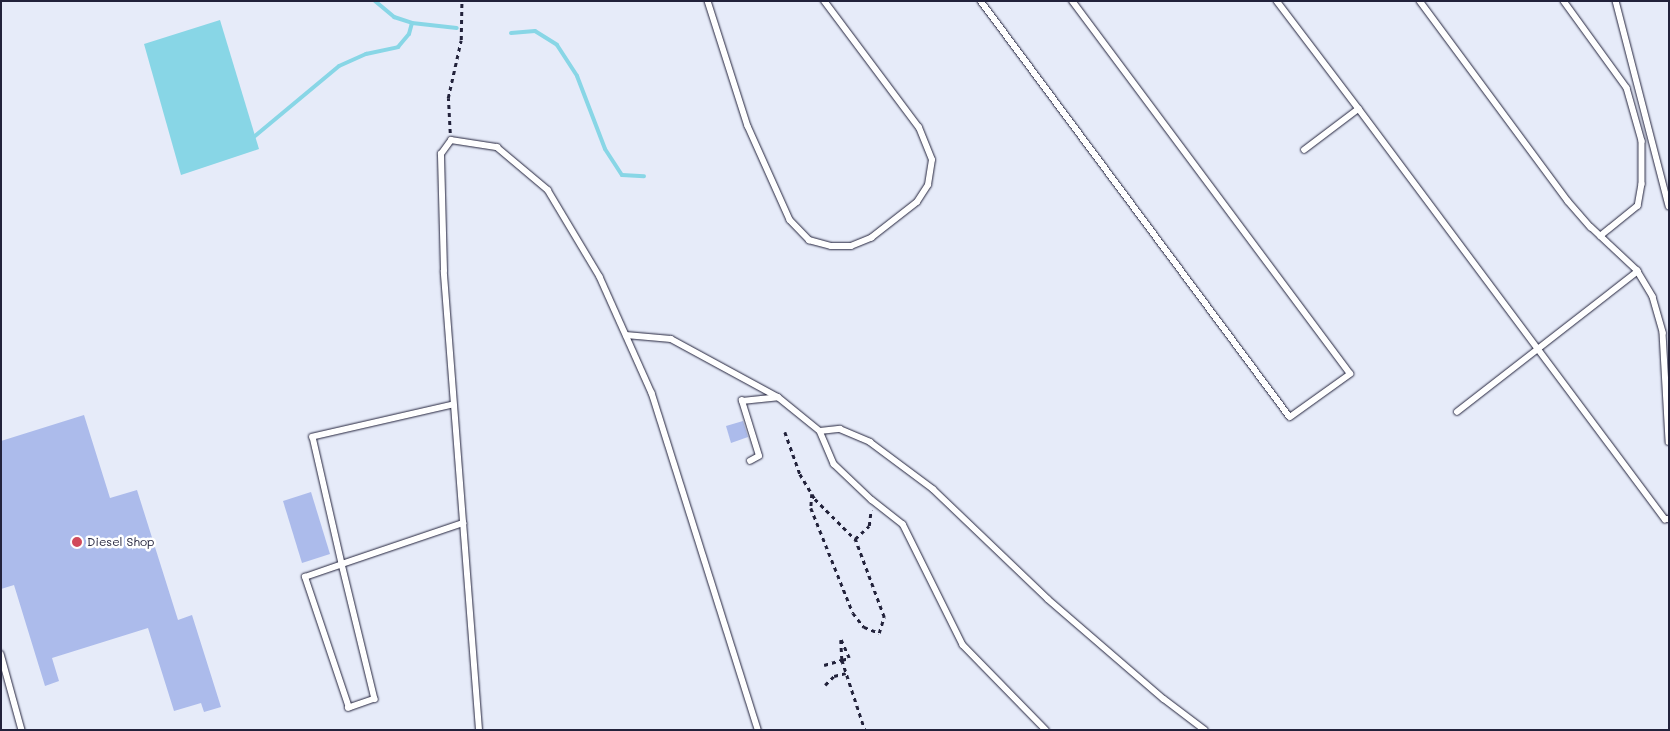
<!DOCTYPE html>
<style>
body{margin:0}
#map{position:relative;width:1670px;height:731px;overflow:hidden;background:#fff;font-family:Mali,sans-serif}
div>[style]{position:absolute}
.built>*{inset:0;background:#e6ebf9}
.water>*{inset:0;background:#88d6e6}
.stream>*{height:4px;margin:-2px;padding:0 2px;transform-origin:2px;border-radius:2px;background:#88d6e6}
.building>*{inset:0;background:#acbbeb}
.path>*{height:2.5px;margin-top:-1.25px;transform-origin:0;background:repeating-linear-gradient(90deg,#22223b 0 4px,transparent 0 8px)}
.roads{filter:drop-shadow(0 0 1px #22223b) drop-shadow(0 0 1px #22223b)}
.service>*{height:5.5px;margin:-2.75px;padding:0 2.75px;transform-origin:2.75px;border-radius:2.75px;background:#fff}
.dots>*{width:14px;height:14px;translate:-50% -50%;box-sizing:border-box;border:2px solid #fff;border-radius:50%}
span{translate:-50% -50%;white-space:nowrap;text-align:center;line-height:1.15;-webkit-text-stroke:5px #fff;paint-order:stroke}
.poi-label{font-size:12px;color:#22223b}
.left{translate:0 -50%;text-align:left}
.frame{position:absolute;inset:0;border:2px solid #22223b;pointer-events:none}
</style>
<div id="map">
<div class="built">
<div style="clip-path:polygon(1px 1px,1669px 1px,1669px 730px,1px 730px)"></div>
</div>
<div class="water">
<div style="clip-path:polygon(220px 20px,259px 149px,181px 175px,144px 44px)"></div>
</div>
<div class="stream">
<div style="left:375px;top:1px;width:25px;rotate:40deg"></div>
<div style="left:394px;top:17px;width:19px;rotate:18deg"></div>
<div style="left:412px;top:23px;width:45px;rotate:6.3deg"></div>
<div style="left:511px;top:33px;width:24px;rotate:-5deg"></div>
<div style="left:535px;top:31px;width:26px;rotate:32deg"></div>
<div style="left:557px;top:45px;width:37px;rotate:57deg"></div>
<div style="left:577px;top:76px;width:78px;rotate:69deg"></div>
<div style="left:605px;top:149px;width:31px;rotate:57deg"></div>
<div style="left:622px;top:175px;width:22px;rotate:3deg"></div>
<div style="left:255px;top:136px;width:109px;rotate:-39.8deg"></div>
<div style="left:339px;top:66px;width:30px;rotate:-24deg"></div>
<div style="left:366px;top:54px;width:33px;rotate:-12deg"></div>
<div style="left:398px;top:47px;width:17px;rotate:-50deg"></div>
<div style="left:409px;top:34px;width:11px;rotate:-75deg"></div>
</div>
<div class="building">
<div style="clip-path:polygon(84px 415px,110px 498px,137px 490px,178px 620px,192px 615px,221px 707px,204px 712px,201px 703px,174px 711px,148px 628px,52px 658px,59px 681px,45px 686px,14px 585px,1px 589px,1px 441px)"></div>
<div style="clip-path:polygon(743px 421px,748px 437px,731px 443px,726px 426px)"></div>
<div style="clip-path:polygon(311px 492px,330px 554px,302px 563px,283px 501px)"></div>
</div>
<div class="path">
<div style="left:450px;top:133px;width:35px;rotate:-93deg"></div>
<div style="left:448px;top:98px;width:59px;rotate:-77.4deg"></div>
<div style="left:461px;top:40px;width:39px;rotate:-89deg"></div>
<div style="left:785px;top:432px;width:45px;rotate:70.3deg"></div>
<div style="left:800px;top:474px;width:29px;rotate:59deg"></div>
<div style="left:815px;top:499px;width:57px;rotate:45deg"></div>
<div style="left:855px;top:539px;width:19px;rotate:-43deg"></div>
<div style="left:869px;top:526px;width:16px;rotate:-83deg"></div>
<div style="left:812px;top:494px;width:14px;rotate:94deg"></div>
<div style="left:811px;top:508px;width:113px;rotate:68.2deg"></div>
<div style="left:853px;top:613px;width:18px;rotate:52deg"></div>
<div style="left:864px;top:627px;width:16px;rotate:22deg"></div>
<div style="left:879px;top:633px;width:17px;rotate:-73deg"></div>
<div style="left:884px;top:617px;width:83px;rotate:-110.4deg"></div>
<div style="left:824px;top:665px;width:19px;rotate:-16deg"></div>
<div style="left:842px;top:660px;width:7px;rotate:-16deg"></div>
<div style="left:849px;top:658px;width:20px;rotate:-114deg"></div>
<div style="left:841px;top:640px;width:20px;rotate:87deg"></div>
<div style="left:842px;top:660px;width:74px;rotate:71.8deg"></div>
<div style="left:825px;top:685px;width:13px;rotate:-45deg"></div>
<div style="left:834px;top:676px;width:12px;rotate:-14deg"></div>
</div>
<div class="roads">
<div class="service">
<div style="left:708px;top:1px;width:131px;rotate:72.3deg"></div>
<div style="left:748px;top:126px;width:103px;rotate:65.9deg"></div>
<div style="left:790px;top:220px;width:28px;rotate:46deg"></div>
<div style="left:809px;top:240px;width:23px;rotate:15deg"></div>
<div style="left:831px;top:246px;width:20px"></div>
<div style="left:851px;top:246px;width:22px;rotate:-22deg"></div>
<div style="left:871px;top:238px;width:58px;rotate:-38deg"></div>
<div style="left:917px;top:202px;width:20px;rotate:-57deg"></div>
<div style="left:928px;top:185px;width:25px;rotate:-81deg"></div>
<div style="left:932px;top:160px;width:35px;rotate:-112deg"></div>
<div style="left:919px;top:128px;width:159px;rotate:-126.8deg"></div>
<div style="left:981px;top:1px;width:518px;rotate:53.4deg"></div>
<div style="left:1290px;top:417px;width:74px;rotate:-35.6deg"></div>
<div style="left:1350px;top:374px;width:465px;rotate:-126.7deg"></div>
<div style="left:1277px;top:1px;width:136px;rotate:52.8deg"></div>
<div style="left:1359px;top:109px;width:68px;rotate:142.8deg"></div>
<div style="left:1420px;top:1px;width:249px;rotate:53.5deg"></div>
<div style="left:1568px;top:201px;width:35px;rotate:49deg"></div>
<div style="left:1591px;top:227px;width:63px;rotate:43.1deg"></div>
<div style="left:1637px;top:270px;width:31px;rotate:59deg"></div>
<div style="left:1653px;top:297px;width:37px;rotate:74deg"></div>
<div style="left:1663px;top:333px;width:109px;rotate:86.8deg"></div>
<div style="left:1564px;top:1px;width:107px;rotate:54.1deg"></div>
<div style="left:1627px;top:88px;width:55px;rotate:74.2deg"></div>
<div style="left:1642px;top:141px;width:43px;rotate:90deg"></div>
<div style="left:1642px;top:184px;width:22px;rotate:100deg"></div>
<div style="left:1638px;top:206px;width:48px;rotate:141deg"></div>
<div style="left:1616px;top:1px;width:212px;rotate:75.5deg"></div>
<div style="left:1359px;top:109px;width:512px;rotate:53.26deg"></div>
<div style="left:1665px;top:519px;width:4px"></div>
<div style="left:626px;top:335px;width:45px;rotate:5.1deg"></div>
<div style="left:671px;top:339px;width:122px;rotate:28.5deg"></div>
<div style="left:453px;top:405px;width:144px;rotate:167.1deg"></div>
<div style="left:313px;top:437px;width:130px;rotate:77.1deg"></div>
<div style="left:342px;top:564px;width:139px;rotate:76.3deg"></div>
<div style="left:375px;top:699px;width:28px;rotate:161deg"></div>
<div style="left:349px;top:708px;width:138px;rotate:-108.6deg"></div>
<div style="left:305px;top:577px;width:39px;rotate:-19deg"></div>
<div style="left:342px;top:564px;width:128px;rotate:-18.7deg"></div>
<div style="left:1457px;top:412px;width:229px;rotate:-37.9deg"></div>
<div style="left:820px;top:431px;width:36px;rotate:67deg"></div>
<div style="left:834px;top:464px;width:52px;rotate:43.5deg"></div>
<div style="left:872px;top:500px;width:39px;rotate:38deg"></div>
<div style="left:903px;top:524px;width:135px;rotate:63.6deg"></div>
<div style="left:963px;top:645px;width:119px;rotate:45.7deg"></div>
<div style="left:750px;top:461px;width:10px;rotate:-29deg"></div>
<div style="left:759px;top:456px;width:58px;rotate:-107.2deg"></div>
<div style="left:742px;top:401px;width:36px;rotate:-6deg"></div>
<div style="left:778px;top:397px;width:54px;rotate:39deg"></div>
<div style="left:820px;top:431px;width:20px;rotate:-6deg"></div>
<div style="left:840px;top:429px;width:33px;rotate:23deg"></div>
<div style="left:870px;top:442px;width:79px;rotate:36.7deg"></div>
<div style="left:933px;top:489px;width:159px;rotate:43.7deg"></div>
<div style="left:1048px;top:599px;width:153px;rotate:40.8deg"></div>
<div style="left:1164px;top:699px;width:51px;rotate:37.1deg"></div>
<div style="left:1px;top:654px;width:79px;rotate:74.6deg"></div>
<div style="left:479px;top:730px;width:460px;rotate:-94.4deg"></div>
<div style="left:444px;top:271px;width:117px;rotate:-91.5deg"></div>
<div style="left:441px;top:154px;width:17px;rotate:-54deg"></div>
<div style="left:451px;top:140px;width:47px;rotate:8.7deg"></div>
<div style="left:497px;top:147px;width:67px;rotate:40.1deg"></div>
<div style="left:548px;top:190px;width:101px;rotate:59.1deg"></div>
<div style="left:600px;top:277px;width:127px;rotate:65.9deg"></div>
<div style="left:652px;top:393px;width:353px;rotate:72.5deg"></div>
</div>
</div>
<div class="dots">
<div style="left:77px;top:542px;background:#d1495b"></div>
</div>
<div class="poi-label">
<span class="left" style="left:87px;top:542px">Diesel Shop</span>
</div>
<div class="frame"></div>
</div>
